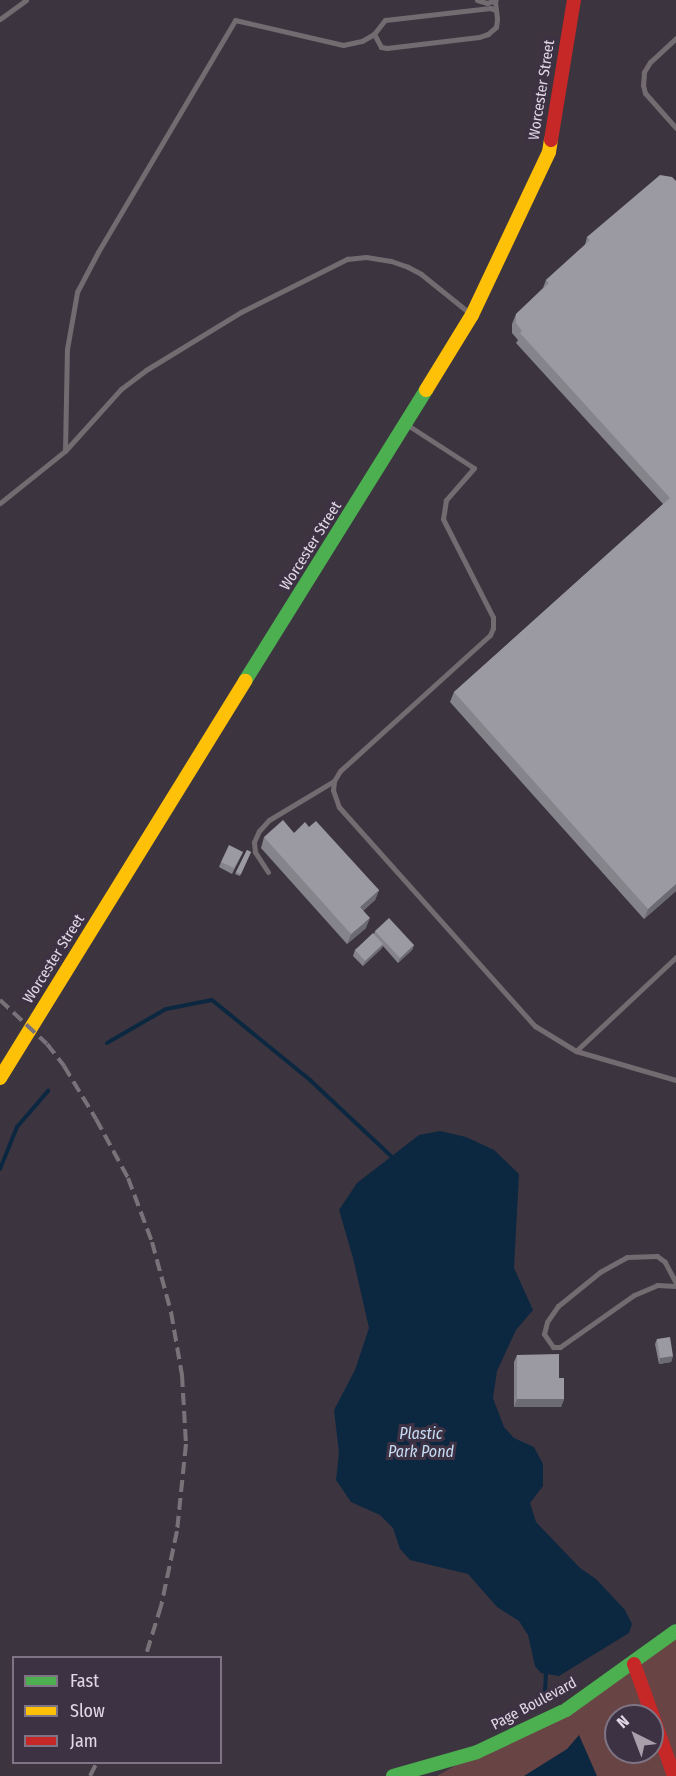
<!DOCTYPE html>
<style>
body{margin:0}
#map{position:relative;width:676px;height:1776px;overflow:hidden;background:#3c3540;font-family:"Fira Sans Condensed",sans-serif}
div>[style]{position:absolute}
.green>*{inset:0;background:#694445}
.water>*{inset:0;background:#0c2740}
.stream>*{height:4px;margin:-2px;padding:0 2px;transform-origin:2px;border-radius:2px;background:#0c2740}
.lane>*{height:5px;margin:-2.5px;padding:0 2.5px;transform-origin:2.5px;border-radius:2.5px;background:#726b70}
.fast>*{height:14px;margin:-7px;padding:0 7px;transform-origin:7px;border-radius:7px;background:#4caf50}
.slow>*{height:14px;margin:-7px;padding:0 7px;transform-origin:7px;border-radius:7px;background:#ffc107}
.jam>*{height:14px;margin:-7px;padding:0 7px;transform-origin:7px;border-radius:7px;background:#c62828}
.rail>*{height:4px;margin-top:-2px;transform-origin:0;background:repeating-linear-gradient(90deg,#797379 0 12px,transparent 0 18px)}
.wall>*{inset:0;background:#85848b}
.shaded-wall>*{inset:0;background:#6c6b71}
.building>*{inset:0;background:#9b99a2}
span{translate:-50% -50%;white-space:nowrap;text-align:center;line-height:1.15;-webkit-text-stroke:6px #3d3144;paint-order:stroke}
.street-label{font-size:15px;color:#e0d9e5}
.water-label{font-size:16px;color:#c4dcf4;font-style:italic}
.legend{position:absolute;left:12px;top:1656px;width:210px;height:108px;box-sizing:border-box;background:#3d3144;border:2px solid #7e7484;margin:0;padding:8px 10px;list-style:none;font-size:18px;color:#e0d9e5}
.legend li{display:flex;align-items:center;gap:12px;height:30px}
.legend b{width:30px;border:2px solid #7e7484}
.north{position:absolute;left:604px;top:1704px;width:60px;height:60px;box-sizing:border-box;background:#3d3144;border:2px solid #7e7484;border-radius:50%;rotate:318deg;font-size:16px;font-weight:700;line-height:24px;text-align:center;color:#e0d9e5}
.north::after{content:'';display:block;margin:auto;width:21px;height:27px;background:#a7a0ab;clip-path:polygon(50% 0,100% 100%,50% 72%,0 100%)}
</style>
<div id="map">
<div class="green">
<div style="clip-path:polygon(evenodd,676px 1639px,676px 1776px,437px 1776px,676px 1639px,616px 1716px,652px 1716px,652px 1752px,616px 1752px,616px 1716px)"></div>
</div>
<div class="water">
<div style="clip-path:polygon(440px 1131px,466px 1137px,494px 1150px,519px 1174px,514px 1268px,533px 1310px,516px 1330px,497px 1371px,493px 1398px,504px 1427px,514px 1438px,534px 1447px,543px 1464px,543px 1486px,530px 1503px,536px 1522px,580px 1568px,596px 1579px,625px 1610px,632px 1624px,629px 1633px,559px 1676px,541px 1673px,535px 1666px,528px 1635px,519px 1621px,497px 1607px,468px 1574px,410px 1560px,400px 1549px,393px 1528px,380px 1515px,351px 1502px,336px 1480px,339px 1453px,334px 1410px,355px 1370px,369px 1328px,353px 1258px,339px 1210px,357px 1183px,419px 1135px)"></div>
<div style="clip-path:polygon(579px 1735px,597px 1776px,524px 1776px,567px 1749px)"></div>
</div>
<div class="stream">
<div style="left:107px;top:1043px;width:68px;rotate:-30deg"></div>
<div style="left:166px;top:1009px;width:47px;rotate:-11.1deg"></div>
<div style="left:212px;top:1000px;width:127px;rotate:39.2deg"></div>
<div style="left:310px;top:1080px;width:114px;rotate:43.2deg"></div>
<div style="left:0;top:1169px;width:45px;rotate:-68deg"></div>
<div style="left:17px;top:1127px;width:48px;rotate:-49.3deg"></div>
<div style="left:545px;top:1691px;width:20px;rotate:-87deg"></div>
</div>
<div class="lane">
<div style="left:477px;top:0;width:10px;rotate:17deg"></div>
<div style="left:487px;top:3px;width:9px;rotate:-18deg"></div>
<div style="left:495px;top:2px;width:17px;rotate:83deg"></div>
<div style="left:497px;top:19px;width:8px;rotate:97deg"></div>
<div style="left:496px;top:27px;width:11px;rotate:139deg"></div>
<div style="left:488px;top:34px;width:9px;rotate:162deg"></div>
<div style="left:479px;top:37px;width:93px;rotate:173.2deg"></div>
<div style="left:387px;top:48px;width:6px;rotate:-171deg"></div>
<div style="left:381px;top:47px;width:15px;rotate:-118deg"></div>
<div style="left:374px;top:34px;width:18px;rotate:-52deg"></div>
<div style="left:385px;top:20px;width:106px;rotate:-6.5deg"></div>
<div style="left:490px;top:8px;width:6px;rotate:18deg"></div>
<div style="left:0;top:19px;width:32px;rotate:-36deg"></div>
<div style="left:676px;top:38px;width:35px;rotate:137deg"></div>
<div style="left:650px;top:62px;width:12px;rotate:121deg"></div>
<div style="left:644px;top:72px;width:13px;rotate:94deg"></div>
<div style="left:643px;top:85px;width:8px;rotate:76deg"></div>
<div style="left:645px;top:93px;width:47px;rotate:48.5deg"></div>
<div style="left:406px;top:424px;width:81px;rotate:32.9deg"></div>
<div style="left:474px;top:468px;width:43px;rotate:131.2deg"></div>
<div style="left:446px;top:500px;width:19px;rotate:99deg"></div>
<div style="left:443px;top:519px;width:110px;rotate:63deg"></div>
<div style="left:493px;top:617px;width:11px;rotate:90deg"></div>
<div style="left:493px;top:628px;width:8px;rotate:113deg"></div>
<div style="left:490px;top:635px;width:202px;rotate:137.8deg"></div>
<div style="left:340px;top:771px;width:12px;rotate:121deg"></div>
<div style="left:334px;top:781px;width:9px;rotate:96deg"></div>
<div style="left:333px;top:790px;width:18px;rotate:71deg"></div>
<div style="left:339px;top:807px;width:294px;rotate:48.2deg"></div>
<div style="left:535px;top:1026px;width:48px;rotate:31.4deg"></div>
<div style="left:576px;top:1051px;width:104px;rotate:16.2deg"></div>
<div style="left:65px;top:451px;width:84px;rotate:-47.9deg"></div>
<div style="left:121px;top:389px;width:31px;rotate:-37deg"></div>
<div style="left:146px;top:370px;width:111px;rotate:-31.4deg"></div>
<div style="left:241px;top:312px;width:119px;rotate:-26.6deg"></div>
<div style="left:347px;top:259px;width:19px;rotate:-6deg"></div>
<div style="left:366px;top:257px;width:25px;rotate:9deg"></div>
<div style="left:391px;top:261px;width:18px;rotate:19deg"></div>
<div style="left:408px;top:267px;width:15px;rotate:28deg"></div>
<div style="left:421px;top:274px;width:65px;rotate:38.8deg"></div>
<div style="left:0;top:503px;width:83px;rotate:-38.7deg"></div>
<div style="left:65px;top:451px;width:102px;rotate:-88.9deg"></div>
<div style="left:67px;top:349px;width:58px;rotate:-80deg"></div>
<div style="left:77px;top:292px;width:45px;rotate:-62.3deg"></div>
<div style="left:98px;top:252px;width:269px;rotate:-59.4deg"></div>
<div style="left:235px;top:20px;width:111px;rotate:13deg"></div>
<div style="left:343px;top:45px;width:19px;rotate:-12deg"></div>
<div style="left:362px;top:41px;width:14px;rotate:-30deg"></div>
<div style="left:268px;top:872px;width:24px;rotate:-123deg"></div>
<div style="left:255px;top:852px;width:10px;rotate:-96deg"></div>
<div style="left:254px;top:842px;width:12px;rotate:-66deg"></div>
<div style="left:259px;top:831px;width:15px;rotate:-48deg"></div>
<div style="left:269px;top:820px;width:76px;rotate:-31deg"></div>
<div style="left:576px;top:1051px;width:137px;rotate:-43.2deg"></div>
<div style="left:676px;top:1283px;width:24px;rotate:-118deg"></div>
<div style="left:665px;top:1262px;width:10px;rotate:-143deg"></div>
<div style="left:657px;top:1256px;width:30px;rotate:178deg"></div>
<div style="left:627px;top:1257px;width:31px;rotate:151deg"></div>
<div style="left:600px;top:1272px;width:54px;rotate:141deg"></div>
<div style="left:558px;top:1306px;width:19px;rotate:125deg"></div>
<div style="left:547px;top:1322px;width:12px;rotate:104deg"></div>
<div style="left:544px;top:1334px;width:16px;rotate:55deg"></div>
<div style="left:553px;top:1347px;width:7px"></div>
<div style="left:560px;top:1347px;width:90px;rotate:-35.1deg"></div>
<div style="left:634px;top:1295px;width:25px;rotate:-23deg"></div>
<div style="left:657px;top:1285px;width:19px;rotate:3deg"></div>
</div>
<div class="fast">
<div style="left:245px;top:681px;width:343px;rotate:-58.1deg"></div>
<div style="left:393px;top:1776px;width:87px;rotate:-15.9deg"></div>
<div style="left:477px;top:1752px;width:98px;rotate:-25.3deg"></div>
<div style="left:566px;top:1710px;width:135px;rotate:-35.7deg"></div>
</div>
<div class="slow">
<div style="left:426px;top:390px;width:88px;rotate:-58.5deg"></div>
<div style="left:472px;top:315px;width:180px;rotate:-64.7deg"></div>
<div style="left:549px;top:152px;width:12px;rotate:-81deg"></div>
<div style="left:0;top:1078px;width:467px;rotate:-58.3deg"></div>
</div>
<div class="jam">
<div style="left:551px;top:140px;width:142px;rotate:-80.7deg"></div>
<div style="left:634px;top:1664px;width:119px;rotate:70.3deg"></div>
</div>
<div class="rail">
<div style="left:0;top:1000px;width:64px;rotate:43.1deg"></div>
<div style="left:47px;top:1044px;width:28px;rotate:52deg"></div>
<div style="left:64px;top:1066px;width:62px;rotate:58.9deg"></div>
<div style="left:96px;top:1119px;width:67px;rotate:61.5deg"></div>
<div style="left:128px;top:1178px;width:68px;rotate:69.4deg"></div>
<div style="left:152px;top:1242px;width:73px;rotate:74.8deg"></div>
<div style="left:171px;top:1312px;width:64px;rotate:80.1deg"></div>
<div style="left:182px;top:1375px;width:69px;rotate:86.7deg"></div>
<div style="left:186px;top:1444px;width:87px;rotate:95.9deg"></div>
<div style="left:177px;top:1531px;width:77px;rotate:102deg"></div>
<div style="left:161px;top:1606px;width:54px;rotate:107.1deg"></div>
<div style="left:90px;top:1776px;width:16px;rotate:-63deg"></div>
</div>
<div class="wall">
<div style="clip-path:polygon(676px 181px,676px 891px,644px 919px,450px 702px,454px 692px,663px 504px,516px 343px,518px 340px,512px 333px,512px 324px,516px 314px,543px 288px,546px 280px,585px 245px,587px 237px)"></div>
<div style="clip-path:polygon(309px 827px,379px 890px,375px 900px,363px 911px,366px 928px,347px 944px,261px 848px,264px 837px,294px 833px)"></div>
<div style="clip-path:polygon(247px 850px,251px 852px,240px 876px,235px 874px)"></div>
<div style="clip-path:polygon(243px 852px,232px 874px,219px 867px,221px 862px)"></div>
<div style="clip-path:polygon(375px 931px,414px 945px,412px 950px,398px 963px,383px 946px,381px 949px,363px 966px,353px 956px,355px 950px,374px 934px)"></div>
<div style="clip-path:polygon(657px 1339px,673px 1356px,671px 1362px,659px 1364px,655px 1344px)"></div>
<div style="clip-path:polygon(517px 1355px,559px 1378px,564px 1399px,561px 1407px,514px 1407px,514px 1362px)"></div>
</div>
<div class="shaded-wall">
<div style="clip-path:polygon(676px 878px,676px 891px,644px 919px,648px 909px)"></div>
<div style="clip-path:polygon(379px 890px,375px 900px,356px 917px,360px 907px)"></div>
<div style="clip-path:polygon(370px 918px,366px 928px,347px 944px,351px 934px)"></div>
<div style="clip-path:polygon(383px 944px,381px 949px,363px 966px,365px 961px)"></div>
<div style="clip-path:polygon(414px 945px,412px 950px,398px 963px,400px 958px)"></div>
<div style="clip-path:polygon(673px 1356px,671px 1362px,659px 1364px,660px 1358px)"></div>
<div style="clip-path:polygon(517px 1399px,564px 1399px,561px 1407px,514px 1407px)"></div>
</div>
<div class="building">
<div style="clip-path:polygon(660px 175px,672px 177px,676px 181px,676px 884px,648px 909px,454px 692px,670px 498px,520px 333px,522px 331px,516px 323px,516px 314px,549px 283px,546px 280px,590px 240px,587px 237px)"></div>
<div style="clip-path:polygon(283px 820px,294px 833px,305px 822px,309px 827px,316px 821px,379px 890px,360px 907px,370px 918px,351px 934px,264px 837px)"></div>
<div style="clip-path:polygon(229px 845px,243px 852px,234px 868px,221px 862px)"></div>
<div style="clip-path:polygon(247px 850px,251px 852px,241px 874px,236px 872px)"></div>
<div style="clip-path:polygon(389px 918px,414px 945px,400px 958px,375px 931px)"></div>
<div style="clip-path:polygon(373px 933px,383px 944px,365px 961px,355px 950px)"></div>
<div style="clip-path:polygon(670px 1337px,673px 1356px,660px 1358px,657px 1339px)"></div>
<div style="clip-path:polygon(559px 1354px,559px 1378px,564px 1378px,564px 1399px,517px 1399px,517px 1355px)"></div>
</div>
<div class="street-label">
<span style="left:542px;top:90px;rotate:-81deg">Worcester Street</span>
<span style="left:311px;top:546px;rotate:-58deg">Worcester Street</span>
<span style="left:54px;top:959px;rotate:-58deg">Worcester Street</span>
<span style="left:534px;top:1704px;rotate:-28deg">Page Boulevard</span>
</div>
<div class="water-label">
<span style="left:421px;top:1443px">Plastic<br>Park Pond</span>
</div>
<ul class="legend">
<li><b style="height:8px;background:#4caf50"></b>Fast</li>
<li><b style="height:8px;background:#ffc107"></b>Slow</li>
<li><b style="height:8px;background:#c62828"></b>Jam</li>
</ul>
<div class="north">N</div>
</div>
